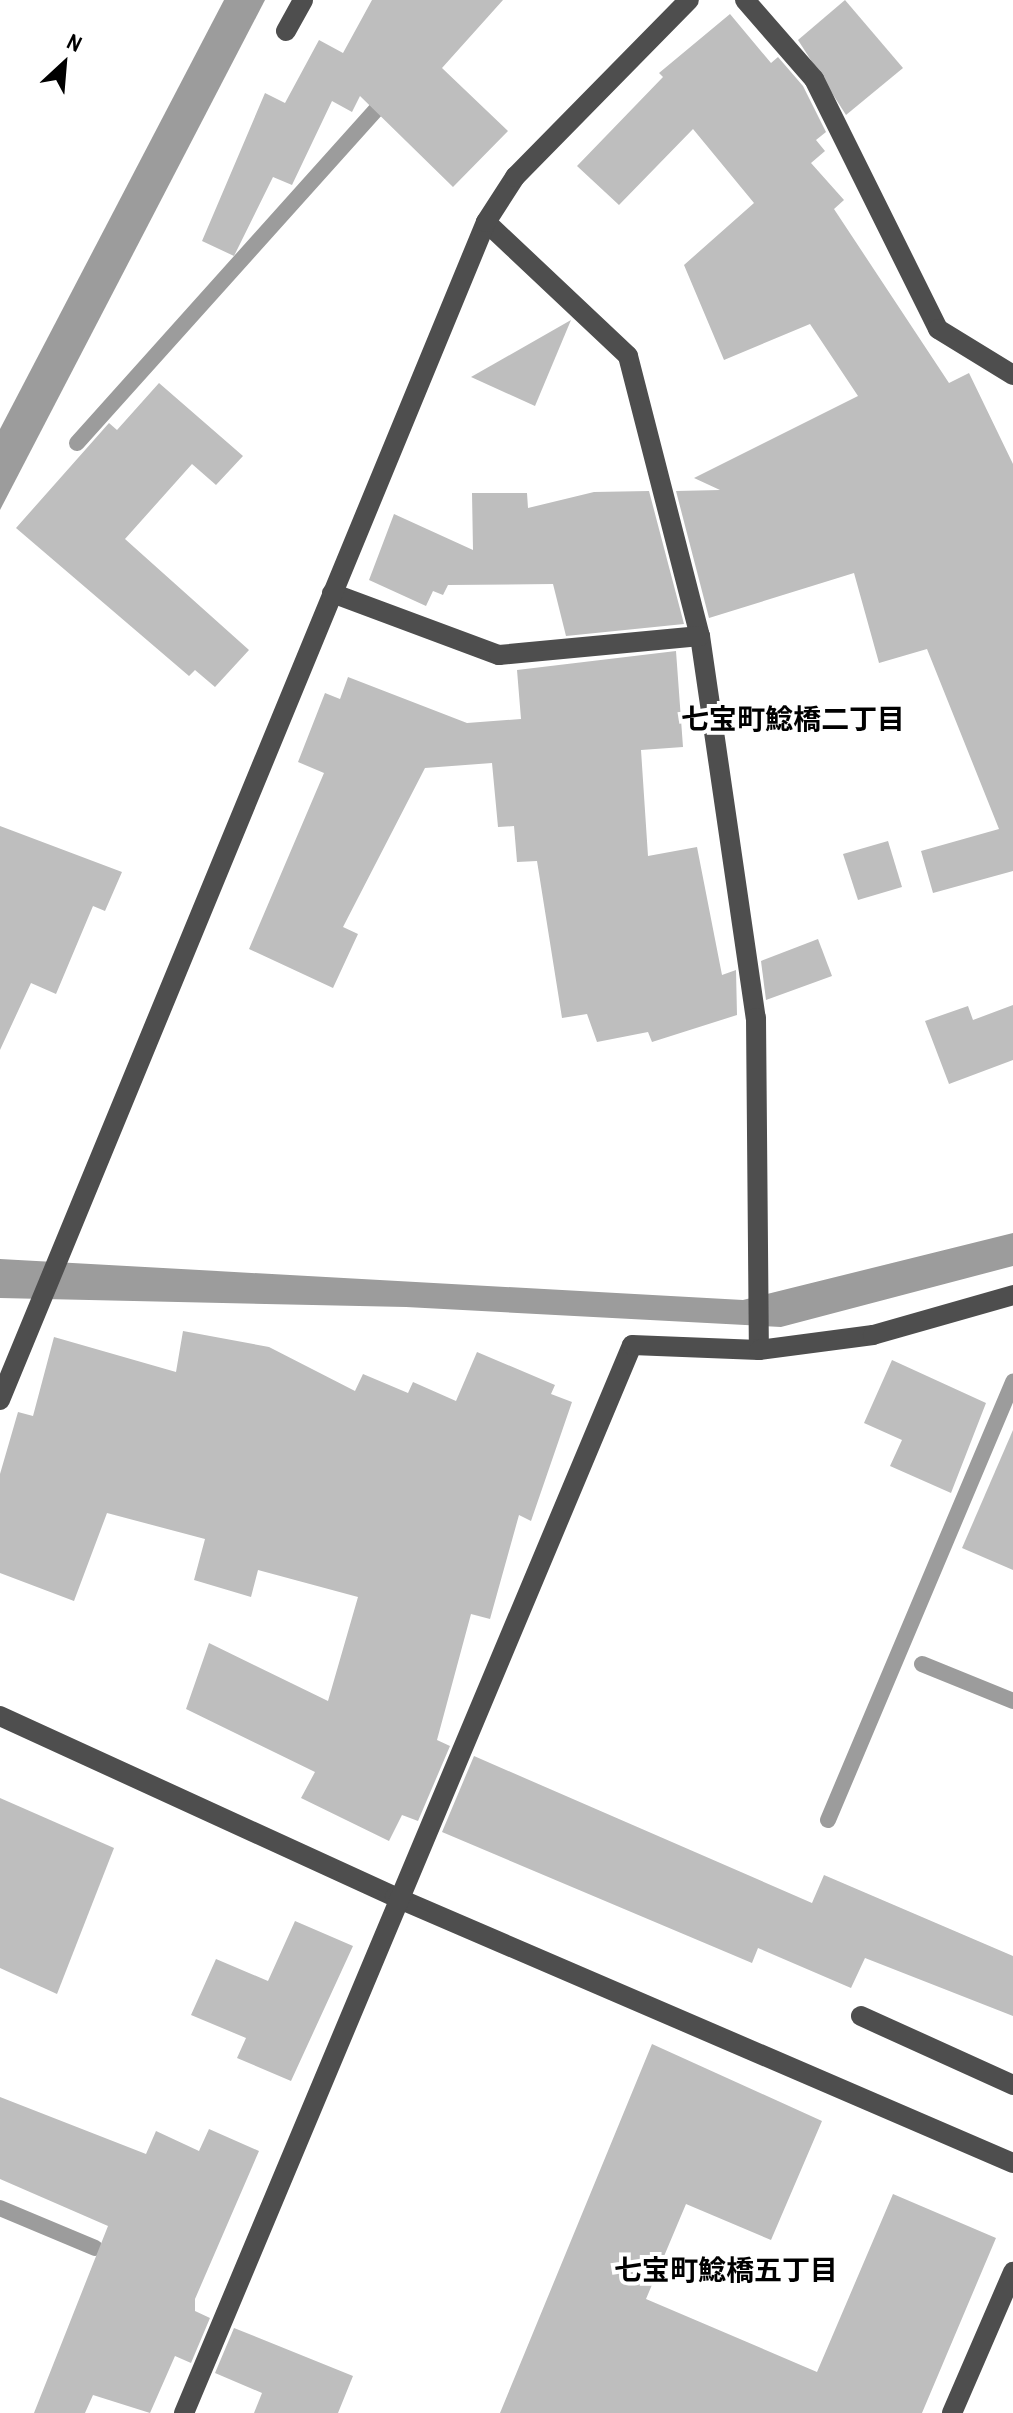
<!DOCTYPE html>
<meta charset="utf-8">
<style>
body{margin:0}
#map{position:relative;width:1013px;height:2413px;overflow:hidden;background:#fff;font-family:"Archivo Narrow","Noto Sans JP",sans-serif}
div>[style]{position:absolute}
.water>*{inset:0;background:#9c9c9c}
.stream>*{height:16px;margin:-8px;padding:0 8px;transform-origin:8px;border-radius:8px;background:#9c9c9c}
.building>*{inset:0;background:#bebebe}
.minor>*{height:20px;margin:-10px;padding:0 10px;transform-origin:10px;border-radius:10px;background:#4e4e4e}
span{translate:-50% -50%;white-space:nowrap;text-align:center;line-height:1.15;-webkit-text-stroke:8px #fff;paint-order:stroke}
.neighbourhood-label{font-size:28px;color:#000;font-weight:700}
.north{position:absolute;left:24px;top:24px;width:80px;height:80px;-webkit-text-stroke:6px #fff;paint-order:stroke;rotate:26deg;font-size:22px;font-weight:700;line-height:32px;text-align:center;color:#000}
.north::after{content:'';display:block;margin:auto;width:28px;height:36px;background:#000;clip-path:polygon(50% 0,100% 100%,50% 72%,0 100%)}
</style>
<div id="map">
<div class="water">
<div style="clip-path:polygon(224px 0,265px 0,0 510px,0 429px)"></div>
<div style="clip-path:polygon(1013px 1233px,1013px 1266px,781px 1327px,406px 1307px,0 1298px,0 1259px,743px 1300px)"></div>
</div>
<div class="stream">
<div style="left:77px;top:443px;width:465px;rotate:-48.1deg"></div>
<div style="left:922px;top:1664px;width:98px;rotate:22.1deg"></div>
<div style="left:828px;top:1820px;width:476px;rotate:-67.1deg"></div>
<div style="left:0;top:2208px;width:103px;rotate:22.8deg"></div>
</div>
<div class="building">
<div style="clip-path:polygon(372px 0,503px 0,442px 68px,508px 131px,453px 187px,360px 96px,352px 112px,332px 101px,292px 185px,273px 177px,234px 256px,202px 241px,265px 93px,285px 103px,319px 40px,343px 53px)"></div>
<div style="clip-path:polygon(845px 0,903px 68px,846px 115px,798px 40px)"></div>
<div style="clip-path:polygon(730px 14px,771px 63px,778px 57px,803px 86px,826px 132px,816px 140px,825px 151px,811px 163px,844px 200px,834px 209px,949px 383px,969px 373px,1013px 464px,1013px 871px,933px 893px,921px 851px,999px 829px,927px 649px,879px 663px,854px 573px,709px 618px,676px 491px,720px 490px,694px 478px,858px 396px,810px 324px,724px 360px,684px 265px,754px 203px,693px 129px,619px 205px,577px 166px,663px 77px,659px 73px)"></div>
<div style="clip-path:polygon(571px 320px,535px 406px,471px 377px)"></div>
<div style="clip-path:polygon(159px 383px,243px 456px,216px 485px,192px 464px,125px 539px,249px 650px,215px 687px,195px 670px,189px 676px,16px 528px,109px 423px,117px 430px)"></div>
<div style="clip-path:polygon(649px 491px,684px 624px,566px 636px,553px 584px,448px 585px,443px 595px,433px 591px,426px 606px,369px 580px,394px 514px,473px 550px,472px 493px,527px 493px,528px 508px,594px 492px)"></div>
<div style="clip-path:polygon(676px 651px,683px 747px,641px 750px,648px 856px,697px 847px,722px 975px,736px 970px,737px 1015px,652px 1042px,648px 1032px,597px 1042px,587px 1014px,562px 1018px,537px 861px,517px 862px,514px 826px,498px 827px,492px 763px,425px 768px,343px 927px,358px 934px,333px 988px,249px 949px,324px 773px,298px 762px,325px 693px,340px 699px,348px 677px,467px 723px,521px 719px,517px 670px)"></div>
<div style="clip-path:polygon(0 826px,122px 872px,105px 911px,93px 906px,56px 994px,31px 983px,0 1050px)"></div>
<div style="clip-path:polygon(888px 841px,902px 887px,858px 900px,843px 854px)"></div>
<div style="clip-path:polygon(818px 939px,832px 976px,766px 1000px,761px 961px)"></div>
<div style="clip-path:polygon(1013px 1005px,1013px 1060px,949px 1084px,925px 1021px,968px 1006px,973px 1020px)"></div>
<div style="clip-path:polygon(183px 1331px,269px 1347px,355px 1391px,363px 1374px,408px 1393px,413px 1382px,456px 1401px,477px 1352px,555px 1385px,551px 1394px,572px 1402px,531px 1521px,519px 1515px,490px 1619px,471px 1614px,437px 1740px,450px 1746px,418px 1821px,402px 1815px,389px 1841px,301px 1798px,315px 1772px,186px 1709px,209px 1643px,328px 1701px,358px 1597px,258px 1570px,251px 1597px,194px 1580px,205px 1539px,107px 1513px,74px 1601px,0 1573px,0 1474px,18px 1412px,33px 1416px,54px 1337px,176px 1372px)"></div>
<div style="clip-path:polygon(892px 1360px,986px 1403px,951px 1493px,890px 1466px,902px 1440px,864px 1423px)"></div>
<div style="clip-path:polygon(1013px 1430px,1013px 1570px,962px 1548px)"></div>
<div style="clip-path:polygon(474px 1756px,812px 1903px,824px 1875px,1013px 1956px,1013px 2016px,865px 1958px,851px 1988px,758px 1948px,752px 1963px,442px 1832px)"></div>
<div style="clip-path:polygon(0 1798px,114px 1848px,57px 1994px,0 1968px)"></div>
<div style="clip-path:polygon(295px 1921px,353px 1946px,291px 2081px,237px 2058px,246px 2038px,191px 2015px,216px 1959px,268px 1981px)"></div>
<div style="clip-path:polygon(652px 2044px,822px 2121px,771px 2240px,686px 2204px,646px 2299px,817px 2372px,893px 2194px,996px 2238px,922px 2413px,500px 2413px)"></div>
<div style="clip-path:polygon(0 2097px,146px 2154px,156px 2131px,199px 2151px,209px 2129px,259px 2151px,195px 2299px,195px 2311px,210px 2318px,191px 2363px,175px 2356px,150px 2413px,93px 2395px,85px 2413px,34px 2413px,108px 2226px,0 2179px)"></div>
<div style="clip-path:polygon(234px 2328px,353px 2376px,338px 2413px,254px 2413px,262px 2393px,215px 2373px)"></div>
</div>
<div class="minor">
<div style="left:745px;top:0;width:105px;rotate:48.9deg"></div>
<div style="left:814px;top:79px;width:279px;rotate:63.6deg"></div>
<div style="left:938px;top:329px;width:88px;rotate:31.5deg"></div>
<div style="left:286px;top:31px;width:35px;rotate:-61deg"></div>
<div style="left:486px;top:222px;width:195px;rotate:43.3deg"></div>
<div style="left:628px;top:356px;width:289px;rotate:75.6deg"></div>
<div style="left:700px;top:636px;width:386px;rotate:81.7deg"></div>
<div style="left:756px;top:1018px;width:332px;rotate:89.5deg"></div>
<div style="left:332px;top:593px;width:178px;rotate:20.4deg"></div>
<div style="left:499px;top:655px;width:202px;rotate:-5.4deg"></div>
<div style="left:0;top:1400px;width:1274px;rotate:-67.58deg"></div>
<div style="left:486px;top:222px;width:54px;rotate:-57.2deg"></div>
<div style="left:515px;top:177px;width:248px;rotate:-45.5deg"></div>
<div style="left:0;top:1716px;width:434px;rotate:24.6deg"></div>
<div style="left:395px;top:1897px;width:673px;rotate:23.29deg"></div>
<div style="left:861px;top:2016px;width:167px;rotate:24.4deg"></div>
<div style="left:184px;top:2413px;width:1158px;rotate:-67.24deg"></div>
<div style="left:632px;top:1345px;width:127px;rotate:2.3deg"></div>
<div style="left:759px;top:1350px;width:115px;rotate:-7.5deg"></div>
<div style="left:873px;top:1335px;width:146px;rotate:-15.9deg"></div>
<div style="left:952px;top:2413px;width:154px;rotate:-66.6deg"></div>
</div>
<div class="neighbourhood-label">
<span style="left:793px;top:719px">七宝町鯰橋二丁目</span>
<span style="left:726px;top:2270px">七宝町鯰橋五丁目</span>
</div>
<div class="north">N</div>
</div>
